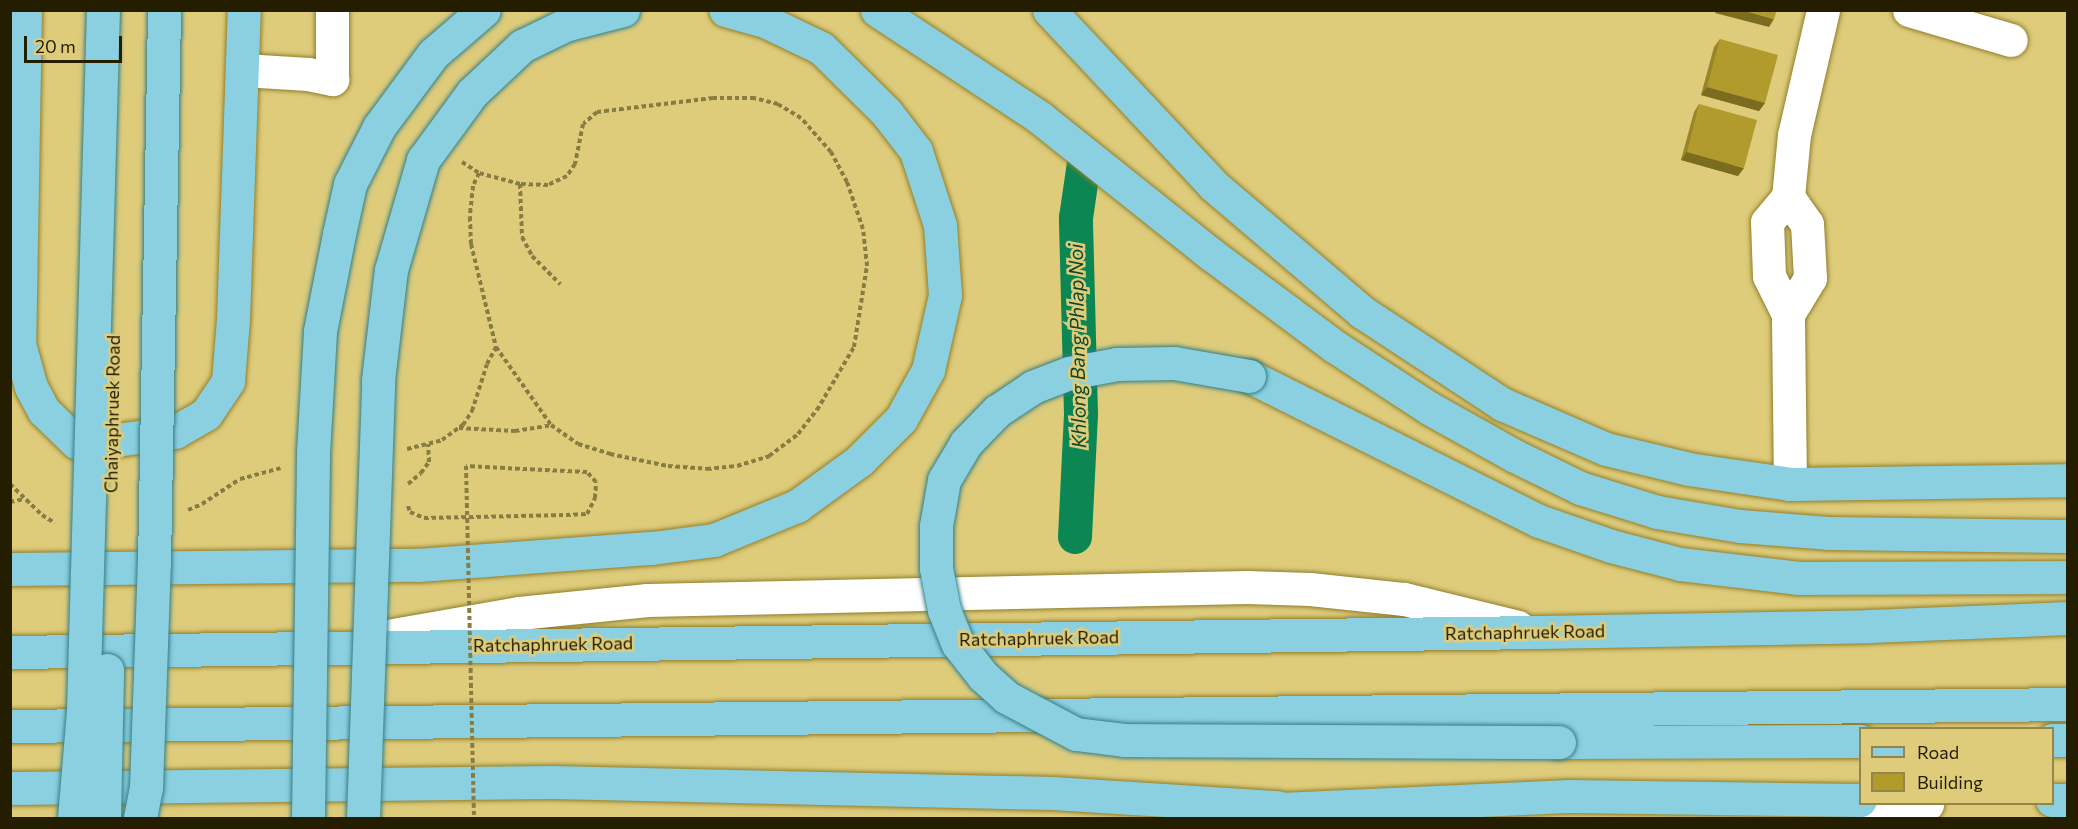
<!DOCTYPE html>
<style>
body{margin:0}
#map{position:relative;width:2078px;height:829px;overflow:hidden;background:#decc7b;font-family:Commissioner,sans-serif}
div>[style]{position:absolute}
.canal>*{height:34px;margin:-17px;padding:0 17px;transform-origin:17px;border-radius:17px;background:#0c8653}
.path>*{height:4px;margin-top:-2px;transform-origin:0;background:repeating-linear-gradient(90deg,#897c43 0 4.5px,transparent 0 7.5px)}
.roads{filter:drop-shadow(0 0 2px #907f2c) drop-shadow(0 0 2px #907f2c)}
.minor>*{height:33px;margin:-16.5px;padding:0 16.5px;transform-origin:16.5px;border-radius:16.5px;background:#fff}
.major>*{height:33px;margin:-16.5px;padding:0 16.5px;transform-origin:16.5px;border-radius:16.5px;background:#8ad0e0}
.path-bridge>*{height:4px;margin-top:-2px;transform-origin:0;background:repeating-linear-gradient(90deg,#897c43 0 4.5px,transparent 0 7.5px)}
.bridges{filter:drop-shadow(0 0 2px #347d85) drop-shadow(0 0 2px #347d85)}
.major-bridge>*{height:33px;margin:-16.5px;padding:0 16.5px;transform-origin:16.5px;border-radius:16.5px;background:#8ad0e0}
.wall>*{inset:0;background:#988527}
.shaded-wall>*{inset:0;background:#7c6c20}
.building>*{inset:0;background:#b19b2d}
span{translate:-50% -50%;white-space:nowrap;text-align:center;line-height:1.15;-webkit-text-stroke:5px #decc7b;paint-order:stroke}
.street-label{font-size:18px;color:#241d00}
.water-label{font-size:20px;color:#0e472c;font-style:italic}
.frame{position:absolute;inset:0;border:12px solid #241d00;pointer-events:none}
.legend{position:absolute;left:1859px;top:727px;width:195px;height:78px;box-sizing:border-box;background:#decc7b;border:2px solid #94864a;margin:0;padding:8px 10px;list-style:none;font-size:18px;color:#241d00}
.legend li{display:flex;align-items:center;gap:12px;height:30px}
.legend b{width:30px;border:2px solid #94864a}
.scale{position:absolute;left:24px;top:36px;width:98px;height:27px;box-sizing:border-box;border:3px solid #241d00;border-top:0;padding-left:8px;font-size:18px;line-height:21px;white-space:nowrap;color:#241d00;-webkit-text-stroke:4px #decc7b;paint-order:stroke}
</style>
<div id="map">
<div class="canal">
<div style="left:1075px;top:537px;width:123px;rotate:-87.2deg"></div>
<div style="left:1081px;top:414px;width:196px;rotate:-91.5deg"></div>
<div style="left:1076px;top:218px;width:63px;rotate:-81.7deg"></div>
</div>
<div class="path">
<div style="left:462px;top:162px;width:20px;rotate:33deg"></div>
<div style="left:479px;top:173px;width:14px;rotate:115deg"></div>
<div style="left:473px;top:186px;width:31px;rotate:96deg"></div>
<div style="left:470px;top:217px;width:27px;rotate:88deg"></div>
<div style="left:471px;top:244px;width:106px;rotate:76.4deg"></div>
<div style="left:496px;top:347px;width:95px;rotate:54.8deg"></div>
<div style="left:551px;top:425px;width:33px;rotate:35deg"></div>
<div style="left:578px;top:444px;width:34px;rotate:17deg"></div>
<div style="left:610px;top:454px;width:59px;rotate:11.7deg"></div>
<div style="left:668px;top:466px;width:39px;rotate:4deg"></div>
<div style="left:707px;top:469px;width:30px;rotate:-6deg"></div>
<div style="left:737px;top:466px;width:34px;rotate:-17deg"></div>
<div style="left:769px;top:456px;width:36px;rotate:-37deg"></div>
<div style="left:798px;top:434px;width:31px;rotate:-52deg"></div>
<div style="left:817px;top:410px;width:73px;rotate:-59.6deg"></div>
<div style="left:854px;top:347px;width:82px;rotate:-80.9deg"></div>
<div style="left:867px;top:266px;width:37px;rotate:-96deg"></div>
<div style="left:863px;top:229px;width:50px;rotate:-108.8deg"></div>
<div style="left:847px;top:182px;width:34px;rotate:-118deg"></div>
<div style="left:831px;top:152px;width:45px;rotate:-131.4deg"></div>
<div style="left:801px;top:118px;width:27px;rotate:-149deg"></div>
<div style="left:778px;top:104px;width:25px;rotate:-166deg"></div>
<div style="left:754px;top:98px;width:41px;rotate:180deg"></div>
<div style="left:713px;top:98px;width:117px;rotate:173.1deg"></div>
<div style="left:597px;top:112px;width:18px;rotate:139deg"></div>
<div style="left:583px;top:124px;width:41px;rotate:101.3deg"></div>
<div style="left:575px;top:164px;width:14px;rotate:124deg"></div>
<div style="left:567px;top:176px;width:21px;rotate:155deg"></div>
<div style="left:548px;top:185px;width:28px;rotate:-178deg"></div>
<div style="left:520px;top:184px;width:42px;rotate:-165deg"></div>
<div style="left:520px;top:184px;width:53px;rotate:87.8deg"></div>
<div style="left:522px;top:237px;width:21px;rotate:62deg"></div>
<div style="left:532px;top:256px;width:40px;rotate:45deg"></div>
<div style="left:459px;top:428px;width:56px;rotate:3.1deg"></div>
<div style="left:515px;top:431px;width:36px;rotate:-9deg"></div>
<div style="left:407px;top:449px;width:36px;rotate:-14deg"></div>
<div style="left:442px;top:440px;width:26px;rotate:-36deg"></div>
<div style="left:463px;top:425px;width:17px;rotate:-57deg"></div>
<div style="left:472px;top:411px;width:49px;rotate:-72.3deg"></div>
<div style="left:487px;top:364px;width:19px;rotate:-62deg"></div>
<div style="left:10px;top:484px;width:45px;rotate:44.1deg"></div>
<div style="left:42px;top:515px;width:15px;rotate:32deg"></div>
<div style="left:408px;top:484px;width:17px;rotate:-40deg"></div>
<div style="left:421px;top:473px;width:14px;rotate:-54deg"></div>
<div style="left:429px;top:462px;width:18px;rotate:-93deg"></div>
<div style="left:10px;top:502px;width:14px;rotate:-12deg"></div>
<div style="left:408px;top:506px;width:6px;rotate:72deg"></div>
<div style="left:410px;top:512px;width:15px;rotate:23deg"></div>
<div style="left:424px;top:518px;width:142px;rotate:-1.2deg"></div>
<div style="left:566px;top:515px;width:21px;rotate:-3deg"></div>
<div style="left:587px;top:514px;width:18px;rotate:-63deg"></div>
<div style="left:595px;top:498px;width:16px;rotate:-86deg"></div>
<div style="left:596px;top:482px;width:13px;rotate:-132deg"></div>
<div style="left:587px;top:472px;width:121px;rotate:-177.2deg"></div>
<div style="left:188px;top:510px;width:15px;rotate:-23deg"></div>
<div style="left:202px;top:504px;width:45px;rotate:-33.3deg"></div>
<div style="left:240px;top:479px;width:42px;rotate:-15deg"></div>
</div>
<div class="roads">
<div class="minor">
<div style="left:1909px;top:10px;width:106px;rotate:16.4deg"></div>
<div style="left:243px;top:70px;width:65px;rotate:3.5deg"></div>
<div style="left:308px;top:74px;width:25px;rotate:12deg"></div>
<div style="left:332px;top:79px;width:69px;rotate:-90deg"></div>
<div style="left:1788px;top:197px;width:33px;rotate:55deg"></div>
<div style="left:1807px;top:224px;width:54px;rotate:86.8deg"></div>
<div style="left:1810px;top:278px;width:42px;rotate:121.4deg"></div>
<div style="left:1790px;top:484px;width:170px;rotate:-90.7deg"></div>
<div style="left:1788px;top:314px;width:42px;rotate:-116.6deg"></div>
<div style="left:1769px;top:276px;width:54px;rotate:-92.1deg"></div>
<div style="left:1767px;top:222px;width:33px;rotate:-50deg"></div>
<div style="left:1788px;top:197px;width:62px;rotate:-84.5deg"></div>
<div style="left:1794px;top:135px;width:128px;rotate:-76.9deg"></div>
<div style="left:376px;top:638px;width:145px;rotate:-9.9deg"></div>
<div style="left:519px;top:613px;width:129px;rotate:-5.8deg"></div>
<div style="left:647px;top:600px;width:600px;rotate:-1.24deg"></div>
<div style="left:1247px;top:587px;width:63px;rotate:1.8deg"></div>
<div style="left:1310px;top:589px;width:95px;rotate:6.1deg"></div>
<div style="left:1404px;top:599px;width:117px;rotate:13.8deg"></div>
<div style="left:1875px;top:818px;width:54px;rotate:-15.1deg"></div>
</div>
<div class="major">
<div style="left:25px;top:10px;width:334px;rotate:91deg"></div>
<div style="left:19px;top:344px;width:45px;rotate:74.4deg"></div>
<div style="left:31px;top:387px;width:27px;rotate:62deg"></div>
<div style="left:44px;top:411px;width:45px;rotate:44.1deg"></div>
<div style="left:76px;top:442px;width:40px;rotate:-2.9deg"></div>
<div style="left:116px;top:440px;width:60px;rotate:-7.7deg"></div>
<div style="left:175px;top:432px;width:36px;rotate:-30deg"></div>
<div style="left:206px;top:414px;width:40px;rotate:-56deg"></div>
<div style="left:228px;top:381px;width:62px;rotate:-85.4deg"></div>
<div style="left:233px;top:319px;width:309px;rotate:-88deg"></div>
<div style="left:877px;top:10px;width:194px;rotate:33.4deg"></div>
<div style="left:1039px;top:117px;width:221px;rotate:38.6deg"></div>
<div style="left:1212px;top:255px;width:152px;rotate:36.7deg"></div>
<div style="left:1334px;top:346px;width:113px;rotate:33.1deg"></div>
<div style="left:1429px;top:408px;width:98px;rotate:29.2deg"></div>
<div style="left:1515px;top:456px;width:72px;rotate:26.2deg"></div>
<div style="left:1580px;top:488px;width:81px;rotate:17.3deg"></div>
<div style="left:1657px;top:512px;width:84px;rotate:9.6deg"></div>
<div style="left:1740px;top:526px;width:88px;rotate:4.5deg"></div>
<div style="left:1828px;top:533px;width:240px;rotate:0.7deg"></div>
<div style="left:1049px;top:10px;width:241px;rotate:46.8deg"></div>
<div style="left:1214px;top:186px;width:194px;rotate:40.4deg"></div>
<div style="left:1362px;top:312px;width:168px;rotate:33.3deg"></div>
<div style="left:1502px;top:404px;width:113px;rotate:23.4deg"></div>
<div style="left:1606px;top:449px;width:85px;rotate:13.5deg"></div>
<div style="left:1689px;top:469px;width:102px;rotate:8.4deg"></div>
<div style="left:1790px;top:484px;width:278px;rotate:-0.8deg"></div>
<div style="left:1249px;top:376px;width:324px;rotate:26.6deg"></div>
<div style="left:1539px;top:521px;width:76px;rotate:19.1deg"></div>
<div style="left:1611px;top:546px;width:71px;rotate:14.6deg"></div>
<div style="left:1680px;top:564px;width:120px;rotate:6.7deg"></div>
<div style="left:1799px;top:578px;width:269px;rotate:-0.2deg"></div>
<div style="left:10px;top:569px;width:408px;rotate:-0.6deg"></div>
<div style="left:418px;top:565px;width:235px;rotate:-4.2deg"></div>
<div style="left:652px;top:548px;width:63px;rotate:-7.4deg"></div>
<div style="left:714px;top:540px;width:90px;rotate:-22.3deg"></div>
<div style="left:797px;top:506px;width:77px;rotate:-36deg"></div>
<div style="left:859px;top:461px;width:59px;rotate:-45deg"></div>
<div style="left:901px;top:419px;width:56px;rotate:-61.1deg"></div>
<div style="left:928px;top:370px;width:77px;rotate:-77.2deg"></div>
<div style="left:945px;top:295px;width:70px;rotate:-94.1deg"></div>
<div style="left:940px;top:225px;width:78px;rotate:-108deg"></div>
<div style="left:916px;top:151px;width:49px;rotate:-127.6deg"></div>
<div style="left:886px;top:112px;width:91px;rotate:-135.4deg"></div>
<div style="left:821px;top:48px;width:62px;rotate:-154.3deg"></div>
<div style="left:765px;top:21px;width:41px;rotate:-164.6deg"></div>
<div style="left:10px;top:652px;width:1529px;rotate:-0.75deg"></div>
<div style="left:1539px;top:632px;width:330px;rotate:-1deg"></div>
<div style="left:1869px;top:626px;width:199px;rotate:-2.3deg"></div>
<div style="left:10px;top:726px;width:2058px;rotate:-0.61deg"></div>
<div style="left:2052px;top:740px;width:16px"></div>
<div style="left:1559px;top:742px;width:301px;rotate:-0.2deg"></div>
<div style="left:10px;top:788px;width:542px;rotate:-0.63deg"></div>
<div style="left:552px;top:782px;width:501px;rotate:1.26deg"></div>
<div style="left:1053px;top:793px;width:225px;rotate:3.6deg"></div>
<div style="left:2052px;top:800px;width:16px"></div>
<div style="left:1258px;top:810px;width:311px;rotate:-2.6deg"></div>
<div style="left:1569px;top:796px;width:291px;rotate:0.8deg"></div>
</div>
</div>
<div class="path-bridge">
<div style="left:466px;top:466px;width:352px;rotate:88.7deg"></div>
</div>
<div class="bridges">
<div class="major-bridge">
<div style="left:1249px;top:376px;width:76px;rotate:-170.2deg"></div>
<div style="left:1174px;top:363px;width:57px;rotate:179deg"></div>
<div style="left:1117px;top:364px;width:49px;rotate:169.4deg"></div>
<div style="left:1069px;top:373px;width:39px;rotate:159deg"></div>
<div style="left:1033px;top:387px;width:43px;rotate:146.3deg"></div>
<div style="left:997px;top:411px;width:45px;rotate:134.1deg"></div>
<div style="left:966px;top:443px;width:43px;rotate:120.7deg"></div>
<div style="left:944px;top:480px;width:47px;rotate:99.9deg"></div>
<div style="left:936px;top:526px;width:42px;rotate:90deg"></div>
<div style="left:936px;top:568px;width:43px;rotate:79.2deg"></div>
<div style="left:944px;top:610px;width:37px;rotate:68deg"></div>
<div style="left:958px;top:644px;width:41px;rotate:52deg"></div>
<div style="left:983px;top:676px;width:31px;rotate:42deg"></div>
<div style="left:1006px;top:697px;width:79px;rotate:27.9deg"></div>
<div style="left:1076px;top:734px;width:48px;rotate:7.1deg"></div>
<div style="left:1124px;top:740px;width:435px;rotate:0.3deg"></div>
<div style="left:74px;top:818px;width:107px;rotate:-85.2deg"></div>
<div style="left:83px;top:711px;width:701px;rotate:-88.37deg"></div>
<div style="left:104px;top:818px;width:148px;rotate:-88.8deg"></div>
<div style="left:140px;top:818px;width:31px;rotate:-79deg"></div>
<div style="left:146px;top:788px;width:225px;rotate:-88deg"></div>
<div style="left:154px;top:563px;width:553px;rotate:-88.96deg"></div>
<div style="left:308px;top:818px;width:365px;rotate:-89.2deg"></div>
<div style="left:313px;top:453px;width:122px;rotate:-86.7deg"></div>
<div style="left:320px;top:331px;width:99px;rotate:-78.9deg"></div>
<div style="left:339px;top:234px;width:51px;rotate:-77.6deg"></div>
<div style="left:350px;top:184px;width:64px;rotate:-63deg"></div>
<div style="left:379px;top:127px;width:91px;rotate:-53.5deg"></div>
<div style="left:433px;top:54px;width:67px;rotate:-40.8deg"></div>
<div style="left:363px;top:818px;width:438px;rotate:-88deg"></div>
<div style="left:378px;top:380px;width:111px;rotate:-83.3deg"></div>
<div style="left:391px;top:270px;width:115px;rotate:-73.8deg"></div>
<div style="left:423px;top:160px;width:83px;rotate:-53.8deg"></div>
<div style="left:472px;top:93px;width:69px;rotate:-43.2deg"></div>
<div style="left:522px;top:46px;width:48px;rotate:-26deg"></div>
<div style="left:565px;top:25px;width:60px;rotate:-14.5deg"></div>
</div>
</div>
<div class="wall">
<div style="clip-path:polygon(1720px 39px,1765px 103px,1759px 111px,1701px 95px,1714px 47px)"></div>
<div style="clip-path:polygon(1699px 104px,1738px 176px,1681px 160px,1694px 112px)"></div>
</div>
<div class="shaded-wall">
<div style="clip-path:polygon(1717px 10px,1742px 10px,1774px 19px,1769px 27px,1715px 13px)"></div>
<div style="clip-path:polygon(1707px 87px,1765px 103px,1759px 111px,1701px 95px)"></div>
<div style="clip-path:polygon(1687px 152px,1744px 168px,1738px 176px,1681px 160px)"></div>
</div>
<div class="building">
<div style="clip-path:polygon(1742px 10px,1777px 10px,1774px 19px)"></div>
<div style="clip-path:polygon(1720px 39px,1778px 55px,1765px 103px,1707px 87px)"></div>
<div style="clip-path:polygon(1699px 104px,1757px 120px,1744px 168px,1687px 152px)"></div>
</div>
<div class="street-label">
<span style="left:112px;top:414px;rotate:-89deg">Chaiyaphruek Road</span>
<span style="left:1525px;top:632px;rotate:-1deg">Ratchaphruek Road</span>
<span style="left:1039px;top:638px;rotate:-1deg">Ratchaphruek Road</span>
<span style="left:553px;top:644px;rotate:-1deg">Ratchaphruek Road</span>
</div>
<div class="water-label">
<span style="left:1077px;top:346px;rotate:-91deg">Khlong Bang Phlap Noi</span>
</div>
<div class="frame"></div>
<ul class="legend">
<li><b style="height:8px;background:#8ad0e0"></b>Road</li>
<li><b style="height:16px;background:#b19b2d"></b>Building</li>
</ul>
<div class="scale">20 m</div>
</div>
